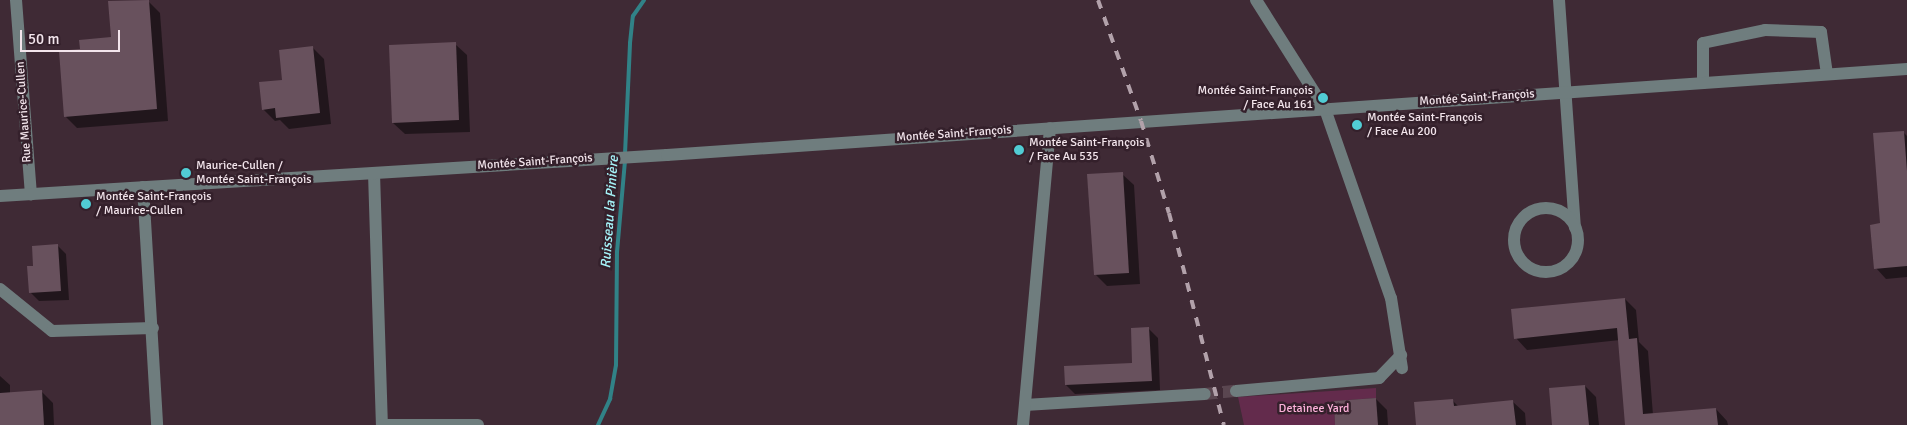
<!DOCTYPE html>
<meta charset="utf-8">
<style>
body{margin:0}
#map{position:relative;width:1907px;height:425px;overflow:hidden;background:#3f2a35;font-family:Signika,sans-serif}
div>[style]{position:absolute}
.green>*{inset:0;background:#632b4c}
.shadow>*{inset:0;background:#0007}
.stream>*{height:4px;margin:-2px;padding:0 2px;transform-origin:2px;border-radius:2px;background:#318287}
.building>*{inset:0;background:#68515d}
.minor-tunnel>*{height:12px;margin-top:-6px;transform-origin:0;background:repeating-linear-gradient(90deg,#5a4650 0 12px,transparent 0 18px)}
.minor>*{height:12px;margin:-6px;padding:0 6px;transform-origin:6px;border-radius:6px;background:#6f7d7e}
.minor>.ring{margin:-6px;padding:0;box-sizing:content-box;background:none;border:12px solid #6f7d7e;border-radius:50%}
.rail>*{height:4px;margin-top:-2px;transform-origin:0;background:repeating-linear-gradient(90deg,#b2a1aa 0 9px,transparent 0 18px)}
.dots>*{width:14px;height:14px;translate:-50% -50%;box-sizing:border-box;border:2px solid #34202b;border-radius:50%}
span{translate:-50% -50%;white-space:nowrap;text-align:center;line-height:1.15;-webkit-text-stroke:5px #34202b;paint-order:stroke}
.poi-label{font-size:12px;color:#f3e5ec}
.right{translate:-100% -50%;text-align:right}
.left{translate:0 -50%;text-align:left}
.street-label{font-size:12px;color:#f3e5ec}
.park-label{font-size:12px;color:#fcb0d9}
.water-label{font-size:14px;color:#a6f4f9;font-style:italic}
.scale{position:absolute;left:20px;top:30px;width:100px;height:22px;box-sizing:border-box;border:2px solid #f3e5ec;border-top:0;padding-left:6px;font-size:15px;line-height:18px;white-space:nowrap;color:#f3e5ec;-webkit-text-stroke:4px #34202b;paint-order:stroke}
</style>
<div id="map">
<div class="green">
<div style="clip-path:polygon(1376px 388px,1376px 398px,1334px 401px,1335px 425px,1244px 425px,1238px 397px)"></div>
</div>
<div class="shadow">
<div style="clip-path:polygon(148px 1px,160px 13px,168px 121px,77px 128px,66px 117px,112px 38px)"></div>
<div style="clip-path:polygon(455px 44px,467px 55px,470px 132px,405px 134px,393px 123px)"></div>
<div style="clip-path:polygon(313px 48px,324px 59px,331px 124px,289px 129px,280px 120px,275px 121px,263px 109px,283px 81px)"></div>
<div style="clip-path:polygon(1903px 132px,1907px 136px,1907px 277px,1886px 279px,1876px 268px,1881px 224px)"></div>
<div style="clip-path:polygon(1122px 174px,1134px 185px,1140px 284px,1107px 286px,1095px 274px)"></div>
<div style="clip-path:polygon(57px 245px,66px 254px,69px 300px,39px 301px,30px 292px,34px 267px)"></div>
<div style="clip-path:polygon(1625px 299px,1636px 310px,1639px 342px,1648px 351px,1653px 415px,1716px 409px,1727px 421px,1728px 425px,1626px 425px,1620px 340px,1527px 350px,1516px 338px)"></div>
<div style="clip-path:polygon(1149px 329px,1158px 338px,1160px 390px,1075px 394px,1066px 385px,1134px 364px)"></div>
<div style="clip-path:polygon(0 376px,10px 385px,10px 393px,41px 391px,53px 403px,54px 425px,0 425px)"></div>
<div style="clip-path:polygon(1585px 386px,1596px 397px,1599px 425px,1553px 425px)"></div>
<div style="clip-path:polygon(1376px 399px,1387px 410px,1388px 425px,1336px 425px)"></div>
<div style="clip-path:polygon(1452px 400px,1459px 407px,1513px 402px,1525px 413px,1526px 425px,1418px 425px)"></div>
</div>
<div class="stream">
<div style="left:625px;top:154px;width:111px;rotate:-87.4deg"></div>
<div style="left:630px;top:43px;width:27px;rotate:-84deg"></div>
<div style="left:633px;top:16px;width:19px;rotate:-55deg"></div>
<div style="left:598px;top:425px;width:29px;rotate:-65deg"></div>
<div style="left:610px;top:399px;width:35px;rotate:-80deg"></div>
<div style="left:616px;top:365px;width:113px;rotate:-89.5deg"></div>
<div style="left:617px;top:252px;width:91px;rotate:-85deg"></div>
</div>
<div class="building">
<div style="clip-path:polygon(149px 0,157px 109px,64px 117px,59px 51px,80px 49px,79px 40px,111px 37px,108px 1px)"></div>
<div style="clip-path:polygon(456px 42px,459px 120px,392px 123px,389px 45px)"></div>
<div style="clip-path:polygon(313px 46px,320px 113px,276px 118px,275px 108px,262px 110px,259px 82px,282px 80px,279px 50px)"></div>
<div style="clip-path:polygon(1904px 131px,1907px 171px,1907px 266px,1874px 269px,1870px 225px,1880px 223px,1873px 133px)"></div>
<div style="clip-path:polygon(1123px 172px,1129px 273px,1094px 275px,1087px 174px)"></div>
<div style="clip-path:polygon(58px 244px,61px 291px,29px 293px,27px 266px,33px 266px,32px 246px)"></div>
<div style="clip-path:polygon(1625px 298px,1629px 339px,1637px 338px,1643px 414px,1716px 408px,1718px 425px,1625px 425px,1617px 328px,1514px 339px,1511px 309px)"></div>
<div style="clip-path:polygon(1149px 327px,1152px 381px,1065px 385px,1064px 366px,1132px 363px,1131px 328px)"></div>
<div style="clip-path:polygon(1585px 385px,1589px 425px,1552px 425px,1549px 388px)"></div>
<div style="clip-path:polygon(42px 390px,44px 425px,0 425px,0 393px)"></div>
<div style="clip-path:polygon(1376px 398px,1378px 425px,1335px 425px,1334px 401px)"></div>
<div style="clip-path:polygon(1453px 399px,1454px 406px,1513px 400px,1516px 425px,1416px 425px,1414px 402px)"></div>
</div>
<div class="minor-tunnel">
<div style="left:1205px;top:394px;width:31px;rotate:-6deg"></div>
</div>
<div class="minor">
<div style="left:16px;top:0;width:195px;rotate:85.6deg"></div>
<div style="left:1256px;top:0;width:129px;rotate:57.7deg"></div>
<div style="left:1325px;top:109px;width:200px;rotate:70.8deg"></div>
<div style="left:1391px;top:298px;width:71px;rotate:81.1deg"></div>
<div style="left:1559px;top:0;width:228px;rotate:86deg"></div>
<div style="left:1703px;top:83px;width:40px;rotate:-90deg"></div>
<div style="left:1703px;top:43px;width:63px;rotate:-11.8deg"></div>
<div style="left:1765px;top:30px;width:56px;rotate:2deg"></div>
<div style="left:1821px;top:32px;width:42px;rotate:81.9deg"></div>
<div style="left:374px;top:173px;width:252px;rotate:88.2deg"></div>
<div style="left:382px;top:425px;width:96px"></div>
<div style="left:143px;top:187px;width:238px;rotate:86.6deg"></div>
<div style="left:0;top:196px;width:668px;rotate:-3.52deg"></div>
<div style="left:667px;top:155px;width:1243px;rotate:-3.97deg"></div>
<div class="ring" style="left:1514px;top:208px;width:52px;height:52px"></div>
<div style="left:0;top:289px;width:67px;rotate:38.9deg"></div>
<div style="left:52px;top:331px;width:101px;rotate:-1.7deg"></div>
<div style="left:1236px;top:391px;width:144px;rotate:-5.2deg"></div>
<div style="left:1379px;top:378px;width:32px;rotate:-46deg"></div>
<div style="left:1025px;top:405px;width:180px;rotate:-3.5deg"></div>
<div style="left:1023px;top:425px;width:298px;rotate:-84.8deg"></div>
</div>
<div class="rail">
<div style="left:1098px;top:0;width:128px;rotate:70.4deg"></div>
<div style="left:1141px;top:121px;width:96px;rotate:73.1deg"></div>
<div style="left:1169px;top:213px;width:219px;rotate:75.5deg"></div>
</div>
<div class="dots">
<div style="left:1323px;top:98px;background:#51ccd4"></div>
<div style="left:1357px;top:125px;background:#51ccd4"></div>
<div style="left:1019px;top:150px;background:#51ccd4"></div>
<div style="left:186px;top:173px;background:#51ccd4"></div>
<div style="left:86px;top:204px;background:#51ccd4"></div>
</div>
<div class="poi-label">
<span class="right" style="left:1313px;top:98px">Montée Saint-François<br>/ Face Au 161</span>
<span class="left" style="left:1367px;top:125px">Montée Saint-François<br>/ Face Au 200</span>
<span class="left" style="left:1029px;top:150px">Montée Saint-François<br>/ Face Au 535</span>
<span class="left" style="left:196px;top:173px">Maurice-Cullen /<br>Montée Saint-François</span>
<span class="left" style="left:96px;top:204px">Montée Saint-François<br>/ Maurice-Cullen</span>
</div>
<div class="street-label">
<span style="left:1477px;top:98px;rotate:-4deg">Montée Saint-François</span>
<span style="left:24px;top:112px;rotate:-94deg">Rue Maurice-Cullen</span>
<span style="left:954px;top:134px;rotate:-4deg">Montée Saint-François</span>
<span style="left:535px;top:162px;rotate:-4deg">Montée Saint-François</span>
</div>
<div class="park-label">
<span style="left:1314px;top:409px">Detainee Yard</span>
</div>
<div class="water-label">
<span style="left:610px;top:212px;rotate:-86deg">Ruisseau la Pinière</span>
</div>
<div class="scale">50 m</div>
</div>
